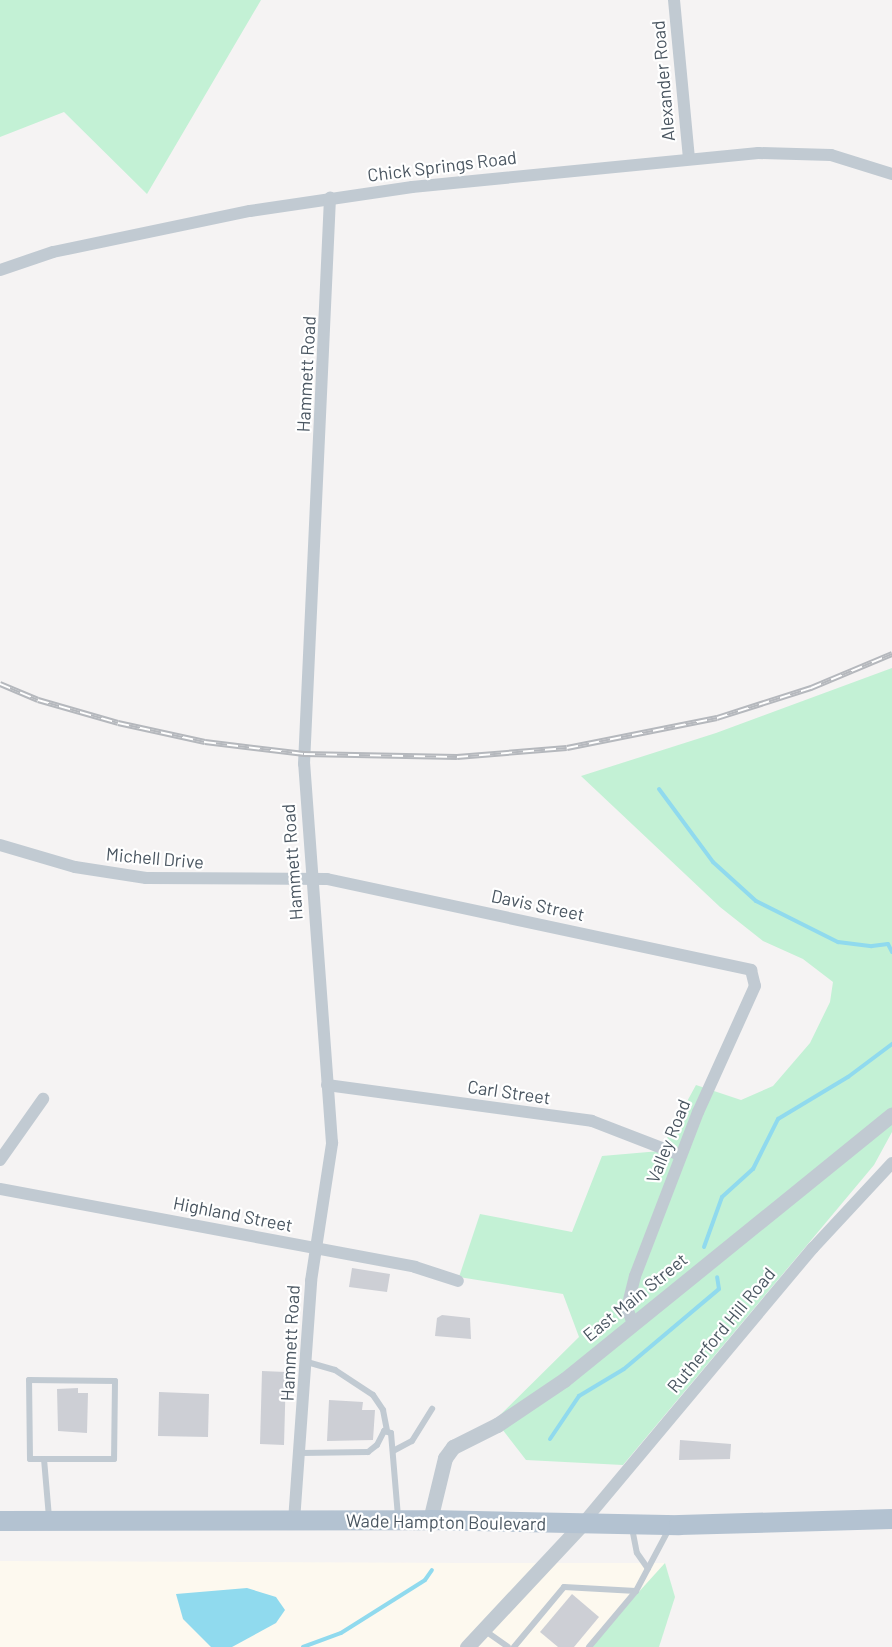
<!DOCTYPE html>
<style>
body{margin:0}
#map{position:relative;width:892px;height:1647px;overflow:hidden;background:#f5f3f3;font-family:Barlow,sans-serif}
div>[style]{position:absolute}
.commercial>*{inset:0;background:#fdf9ef}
.green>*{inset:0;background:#c3f1d5}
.water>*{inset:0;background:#90daee}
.stream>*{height:4px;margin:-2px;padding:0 2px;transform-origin:2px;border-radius:2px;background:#90daee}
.building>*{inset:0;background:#cdcfd5}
.service>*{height:6px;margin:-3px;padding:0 3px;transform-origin:3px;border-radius:3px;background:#c1cad2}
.minor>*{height:12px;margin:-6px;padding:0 6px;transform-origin:6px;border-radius:6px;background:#c1cad2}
.tertiary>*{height:15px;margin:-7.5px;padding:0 7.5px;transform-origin:7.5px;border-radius:7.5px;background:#c1cad2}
.primary>*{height:20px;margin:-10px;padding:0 10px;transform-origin:10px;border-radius:10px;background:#b3c2d1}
.rail>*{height:6px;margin-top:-3px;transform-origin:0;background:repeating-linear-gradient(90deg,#fff 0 11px,#b5b8bd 0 22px);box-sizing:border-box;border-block:2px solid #b5b8bd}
span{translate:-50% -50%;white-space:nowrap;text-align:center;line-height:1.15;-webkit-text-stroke:4.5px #fff;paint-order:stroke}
.street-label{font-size:18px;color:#4a5661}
</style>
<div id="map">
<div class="commercial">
<div style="clip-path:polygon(0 1561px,466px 1563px,665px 1563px,589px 1647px,0 1647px)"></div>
</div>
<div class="green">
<div style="clip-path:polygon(0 0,261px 0,147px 194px,64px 112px,0 137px)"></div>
<div style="clip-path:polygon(892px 668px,892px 1132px,874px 1165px,623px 1465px,526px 1460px,495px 1420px,579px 1337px,563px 1294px,459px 1277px,480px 1214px,572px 1232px,602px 1156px,660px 1151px,696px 1085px,741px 1100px,773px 1086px,810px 1043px,830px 1002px,833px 982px,803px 959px,763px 941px,720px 907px,581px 776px,716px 733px)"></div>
<div style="clip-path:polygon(665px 1563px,675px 1597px,659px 1647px,589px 1647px)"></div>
</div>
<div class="water">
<div style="clip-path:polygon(247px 1588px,276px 1597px,285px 1610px,276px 1623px,232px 1647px,211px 1647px,183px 1619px,176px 1594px)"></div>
</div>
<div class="stream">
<div style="left:659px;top:789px;width:91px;rotate:53.5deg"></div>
<div style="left:713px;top:862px;width:58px;rotate:42.2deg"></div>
<div style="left:756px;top:901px;width:92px;rotate:26.6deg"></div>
<div style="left:838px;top:942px;width:34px;rotate:7deg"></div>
<div style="left:872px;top:946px;width:16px;rotate:-7deg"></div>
<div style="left:888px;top:944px;width:9px;rotate:63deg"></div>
<div style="left:704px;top:1247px;width:53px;rotate:-70.2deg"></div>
<div style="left:722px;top:1197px;width:42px;rotate:-42.1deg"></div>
<div style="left:753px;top:1169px;width:56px;rotate:-63.4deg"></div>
<div style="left:778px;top:1119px;width:82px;rotate:-31deg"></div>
<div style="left:848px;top:1077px;width:55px;rotate:-36.9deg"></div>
<div style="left:550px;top:1439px;width:52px;rotate:-56deg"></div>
<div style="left:579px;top:1396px;width:52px;rotate:-31deg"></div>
<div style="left:624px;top:1369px;width:124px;rotate:-40.1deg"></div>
<div style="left:719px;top:1289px;width:12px;rotate:-99deg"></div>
<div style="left:303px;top:1647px;width:40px;rotate:-20.2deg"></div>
<div style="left:341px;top:1633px;width:99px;rotate:-32.2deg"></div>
<div style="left:425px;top:1580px;width:12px;rotate:-55deg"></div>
</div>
<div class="building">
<div style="clip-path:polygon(352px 1268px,390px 1274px,387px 1292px,349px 1287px)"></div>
<div style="clip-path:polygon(442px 1315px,470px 1318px,471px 1339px,435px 1336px,437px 1318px)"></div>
<div style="clip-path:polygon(262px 1371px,286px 1372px,284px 1445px,260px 1444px)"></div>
<div style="clip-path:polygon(78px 1388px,78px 1393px,88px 1393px,87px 1433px,58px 1431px,57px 1389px)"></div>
<div style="clip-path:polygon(159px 1392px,209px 1394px,208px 1437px,158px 1436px)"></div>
<div style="clip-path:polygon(329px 1400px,363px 1402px,362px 1410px,375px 1410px,373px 1440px,327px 1441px)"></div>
<div style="clip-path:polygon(680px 1440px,731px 1444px,730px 1459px,679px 1460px)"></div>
<div style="clip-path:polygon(572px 1594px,599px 1617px,574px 1647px,558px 1647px,540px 1632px)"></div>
</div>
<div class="service">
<div style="left:307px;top:1362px;width:29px;rotate:16deg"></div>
<div style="left:335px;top:1370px;width:45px;rotate:33.3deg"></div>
<div style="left:373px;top:1395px;width:18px;rotate:56deg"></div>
<div style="left:383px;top:1410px;width:20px;rotate:79deg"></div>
<div style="left:393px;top:1451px;width:21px;rotate:-28deg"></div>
<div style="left:412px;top:1441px;width:38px;rotate:-58deg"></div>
<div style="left:301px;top:1453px;width:67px;rotate:-0.9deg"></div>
<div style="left:368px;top:1452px;width:11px;rotate:-38deg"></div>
<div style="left:377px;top:1445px;width:16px;rotate:-63deg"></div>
<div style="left:384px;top:1431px;width:7px;rotate:16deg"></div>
<div style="left:391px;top:1433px;width:83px;rotate:85.2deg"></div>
<div style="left:44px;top:1459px;width:14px;rotate:180deg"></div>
<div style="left:30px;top:1459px;width:79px;rotate:-90.7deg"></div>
<div style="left:29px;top:1380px;width:86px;rotate:0.7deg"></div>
<div style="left:115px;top:1381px;width:78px;rotate:90.7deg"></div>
<div style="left:114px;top:1459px;width:70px;rotate:180deg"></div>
<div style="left:44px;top:1459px;width:58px;rotate:85.1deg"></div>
<div style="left:632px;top:1528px;width:25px;rotate:79deg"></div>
<div style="left:637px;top:1553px;width:19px;rotate:55deg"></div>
<div style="left:484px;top:1630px;width:29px;rotate:35deg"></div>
<div style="left:514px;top:1647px;width:78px;rotate:-50.2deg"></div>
<div style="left:564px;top:1587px;width:72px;rotate:3.2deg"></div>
<div style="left:589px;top:1647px;width:73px;rotate:-50deg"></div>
<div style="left:636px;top:1591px;width:70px;rotate:-62deg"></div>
</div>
<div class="minor">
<div style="left:674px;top:0;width:159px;rotate:84.6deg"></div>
<div style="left:0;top:270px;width:56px;rotate:-18.8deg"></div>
<div style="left:53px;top:252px;width:201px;rotate:-11.8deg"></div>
<div style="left:250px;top:211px;width:164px;rotate:-8.4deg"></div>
<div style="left:412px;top:187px;width:348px;rotate:-5.6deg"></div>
<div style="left:758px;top:153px;width:73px;rotate:1.6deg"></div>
<div style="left:831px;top:155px;width:64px;rotate:17.3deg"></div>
<div style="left:0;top:845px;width:78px;rotate:16.3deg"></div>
<div style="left:75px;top:867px;width:72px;rotate:8.8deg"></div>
<div style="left:146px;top:878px;width:181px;rotate:0.3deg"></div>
<div style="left:327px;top:879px;width:434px;rotate:12.1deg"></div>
<div style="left:751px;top:970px;width:16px;rotate:76deg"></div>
<div style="left:755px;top:986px;width:138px;rotate:114.3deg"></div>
<div style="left:698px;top:1112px;width:176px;rotate:111deg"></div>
<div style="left:635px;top:1276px;width:33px;rotate:104deg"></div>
<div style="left:627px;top:1308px;width:17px;rotate:69deg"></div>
<div style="left:327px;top:1085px;width:267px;rotate:7.7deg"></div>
<div style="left:592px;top:1121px;width:94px;rotate:21.1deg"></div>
<div style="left:0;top:1160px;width:75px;rotate:-54.8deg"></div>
<div style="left:0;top:1189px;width:422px;rotate:10.6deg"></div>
<div style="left:415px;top:1267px;width:45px;rotate:18deg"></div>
<div style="left:294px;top:1521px;width:241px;rotate:-85.9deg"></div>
<div style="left:311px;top:1281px;width:140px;rotate:-81.3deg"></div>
<div style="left:332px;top:1143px;width:380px;rotate:-94.2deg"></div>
<div style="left:304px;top:764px;width:567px;rotate:-87.37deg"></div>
<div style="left:582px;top:1524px;width:360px;rotate:-50.1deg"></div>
<div style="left:813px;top:1248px;width:116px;rotate:-47.1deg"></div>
</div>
<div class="tertiary">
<div style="left:430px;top:1520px;width:64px;rotate:-76.4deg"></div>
<div style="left:445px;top:1458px;width:14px;rotate:-54deg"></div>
<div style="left:453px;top:1447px;width:49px;rotate:-26.6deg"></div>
<div style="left:497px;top:1425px;width:81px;rotate:-33.9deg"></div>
<div style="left:564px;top:1380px;width:422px;rotate:-39deg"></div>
<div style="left:467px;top:1647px;width:168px;rotate:-46.9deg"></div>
</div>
<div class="primary">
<div style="left:0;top:1521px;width:430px;rotate:-0.1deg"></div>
<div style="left:430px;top:1520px;width:249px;rotate:1.2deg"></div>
<div style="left:679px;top:1525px;width:213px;rotate:-1.6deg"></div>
</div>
<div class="rail">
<div style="left:0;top:684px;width:41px;rotate:22.8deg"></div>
<div style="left:38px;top:700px;width:83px;rotate:16deg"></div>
<div style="left:118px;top:723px;width:89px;rotate:12.3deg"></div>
<div style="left:205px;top:742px;width:100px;rotate:6.9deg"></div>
<div style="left:304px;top:754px;width:153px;rotate:1.1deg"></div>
<div style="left:457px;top:757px;width:110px;rotate:-4.7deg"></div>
<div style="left:567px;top:748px;width:153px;rotate:-11.3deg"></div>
<div style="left:717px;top:718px;width:99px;rotate:-17.7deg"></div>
<div style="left:811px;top:688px;width:88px;rotate:-22.8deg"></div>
</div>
<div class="street-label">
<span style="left:663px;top:81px;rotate:-95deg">Alexander Road</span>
<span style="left:442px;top:166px;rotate:-7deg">Chick Springs Road</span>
<span style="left:306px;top:374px;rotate:-87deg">Hammett Road</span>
<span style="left:155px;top:858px;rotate:5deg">Michell Drive</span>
<span style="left:292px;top:862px;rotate:-94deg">Hammett Road</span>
<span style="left:538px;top:905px;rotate:12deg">Davis Street</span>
<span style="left:509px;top:1092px;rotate:8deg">Carl Street</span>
<span style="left:668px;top:1141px;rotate:-68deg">Valley Road</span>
<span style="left:233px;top:1214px;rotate:11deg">Highland Street</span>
<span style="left:635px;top:1297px;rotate:-39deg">East Main Street</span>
<span style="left:721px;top:1330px;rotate:-50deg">Rutherford Hill Road</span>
<span style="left:290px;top:1343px;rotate:-87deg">Hammett Road</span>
<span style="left:446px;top:1522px;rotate:1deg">Wade Hampton Boulevard</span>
</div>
</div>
